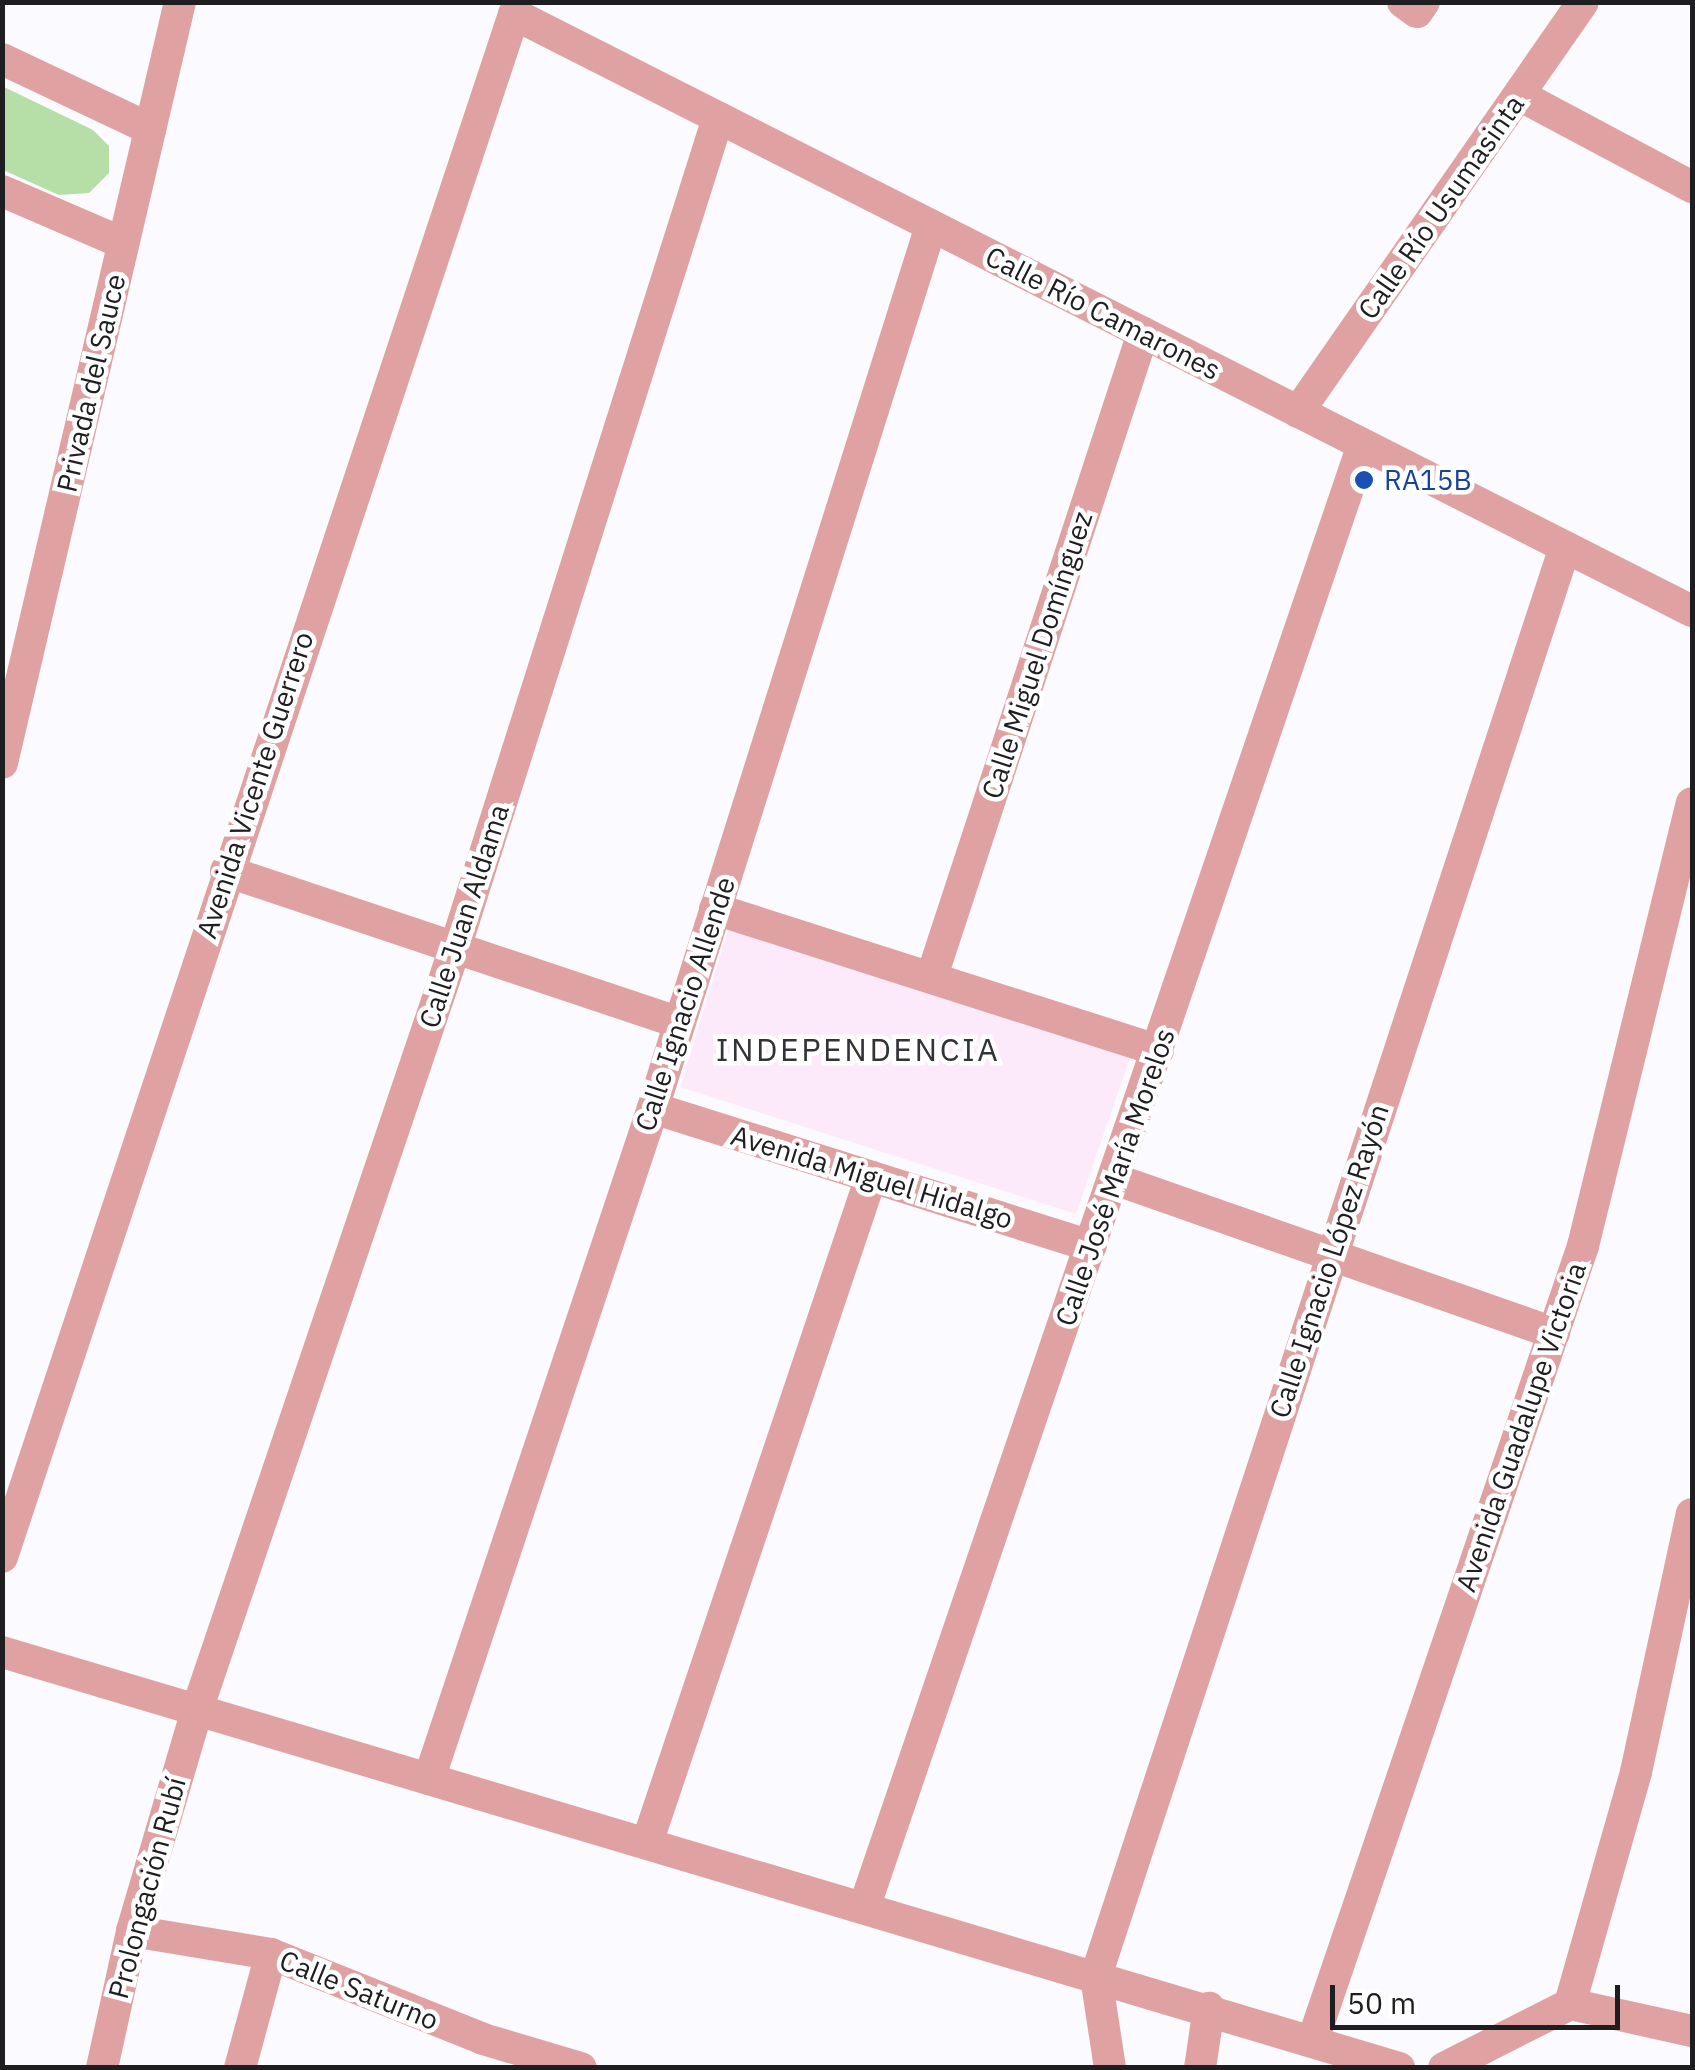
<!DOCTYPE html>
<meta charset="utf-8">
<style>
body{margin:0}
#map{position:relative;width:1695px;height:2070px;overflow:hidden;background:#fbfafe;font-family:"IBM Plex Sans",sans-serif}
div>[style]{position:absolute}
.education>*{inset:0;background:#fceafb}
.green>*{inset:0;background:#b5dfa6}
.street>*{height:32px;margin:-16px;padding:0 16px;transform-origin:16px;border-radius:16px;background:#e0a1a3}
.dots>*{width:28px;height:28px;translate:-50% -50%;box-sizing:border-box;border:5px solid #fff;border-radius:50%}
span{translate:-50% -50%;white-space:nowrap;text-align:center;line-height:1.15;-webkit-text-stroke:9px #fff;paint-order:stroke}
.street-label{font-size:28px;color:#1e1d20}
.transit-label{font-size:28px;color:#164399}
.left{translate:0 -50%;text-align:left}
.quarter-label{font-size:32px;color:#333238;letter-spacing:2.5px}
.frame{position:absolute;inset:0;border:5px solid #1e1d20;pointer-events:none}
.scale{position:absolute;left:1330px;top:1985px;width:290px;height:45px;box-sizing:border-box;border:5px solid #1e1d20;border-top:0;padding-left:12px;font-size:30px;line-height:35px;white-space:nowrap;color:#1e1d20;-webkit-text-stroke:8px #fff;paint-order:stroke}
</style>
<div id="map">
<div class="education">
<div style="clip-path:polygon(728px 930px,1130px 1058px,1076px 1214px,680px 1087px)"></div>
</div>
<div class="green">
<div style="clip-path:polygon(2px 86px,93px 130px,109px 146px,109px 173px,89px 193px,59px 195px,3px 170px)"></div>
</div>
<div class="street">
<div style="left:1403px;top:2px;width:17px;rotate:36deg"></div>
<div style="left:1417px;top:12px;width:12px;rotate:-55deg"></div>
<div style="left:2px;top:59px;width:164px;rotate:25.3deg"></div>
<div style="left:1519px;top:95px;width:196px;rotate:28deg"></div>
<div style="left:2px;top:191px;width:132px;rotate:23.3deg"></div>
<div style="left:1298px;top:412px;width:499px;rotate:-55.2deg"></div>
<div style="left:2px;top:763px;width:782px;rotate:-76.84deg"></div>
<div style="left:226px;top:871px;width:477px;rotate:18.5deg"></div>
<div style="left:715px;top:909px;width:465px;rotate:17.7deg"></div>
<div style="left:932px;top:976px;width:677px;rotate:-71.83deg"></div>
<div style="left:653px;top:1108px;width:459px;rotate:17.5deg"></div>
<div style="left:1117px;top:1180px;width:463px;rotate:19.3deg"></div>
<div style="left:2px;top:1557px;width:1626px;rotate:-71.64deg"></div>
<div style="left:514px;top:14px;width:1321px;rotate:26.88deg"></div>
<div style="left:2px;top:1652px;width:1458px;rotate:16.58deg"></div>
<div style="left:429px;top:1779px;width:707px;rotate:-71.54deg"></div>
<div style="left:653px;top:1108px;width:925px;rotate:-72.51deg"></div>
<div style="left:647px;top:1843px;width:703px;rotate:-71.41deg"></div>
<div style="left:864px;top:1908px;width:1546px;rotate:-71.17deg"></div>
<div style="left:132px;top:1931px;width:141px;rotate:9.4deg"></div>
<div style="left:271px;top:1954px;width:228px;rotate:21.8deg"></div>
<div style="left:483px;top:2039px;width:102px;rotate:16.5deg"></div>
<div style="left:1570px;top:2004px;width:241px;rotate:-74.1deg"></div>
<div style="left:1636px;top:1772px;width:264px;rotate:-77.8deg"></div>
<div style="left:1313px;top:2040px;width:839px;rotate:-71.22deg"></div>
<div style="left:1583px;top:1246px;width:456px;rotate:-76.2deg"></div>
<div style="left:102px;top:2068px;width:140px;rotate:-77.6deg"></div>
<div style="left:132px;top:1931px;width:230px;rotate:-73.6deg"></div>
<div style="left:197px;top:1710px;width:808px;rotate:-71.3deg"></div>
<div style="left:456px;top:945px;width:868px;rotate:-72.42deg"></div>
<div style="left:240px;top:2068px;width:118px;rotate:-74.8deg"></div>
<div style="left:1110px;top:2068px;width:93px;rotate:-98.7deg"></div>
<div style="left:1096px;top:1976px;width:1504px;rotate:-71.83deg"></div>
<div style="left:1200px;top:2068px;width:61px;rotate:-81.5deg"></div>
<div style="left:1444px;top:2068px;width:141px;rotate:-26.9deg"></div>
<div style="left:1570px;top:2004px;width:125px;rotate:12.5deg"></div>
</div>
<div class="dots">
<div style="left:1364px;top:480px;background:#1a4fb4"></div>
</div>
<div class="street-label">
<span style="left:1441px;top:207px;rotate:-55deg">Calle Río Usumasinta</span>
<span style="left:1103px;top:313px;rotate:27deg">Calle Río Camarones</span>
<span style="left:91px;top:383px;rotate:-77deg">Privada del Sauce</span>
<span style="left:1037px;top:655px;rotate:-72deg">Calle Miguel Domínguez</span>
<span style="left:255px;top:785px;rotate:-72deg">Avenida Vicente Guerrero</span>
<span style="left:464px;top:916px;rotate:-72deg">Calle Juan Aldama</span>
<span style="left:685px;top:1004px;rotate:-72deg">Calle Ignacio Allende</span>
<span style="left:872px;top:1177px;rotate:17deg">Avenida Miguel Hidalgo</span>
<span style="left:1115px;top:1177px;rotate:-71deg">Calle José María Morelos</span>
<span style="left:1329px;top:1261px;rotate:-72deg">Calle Ignacio López Rayón</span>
<span style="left:1521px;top:1427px;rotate:-71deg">Avenida Guadalupe Victoria</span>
<span style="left:147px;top:1888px;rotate:-75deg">Prolongación Rubí</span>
<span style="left:359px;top:1990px;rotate:22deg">Calle Saturno</span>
</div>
<div class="transit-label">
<span class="left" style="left:1384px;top:480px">RA15B</span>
</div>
<div class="quarter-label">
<span style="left:858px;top:1049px">INDEPENDENCIA</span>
</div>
<div class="frame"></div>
<div class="scale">50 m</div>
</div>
